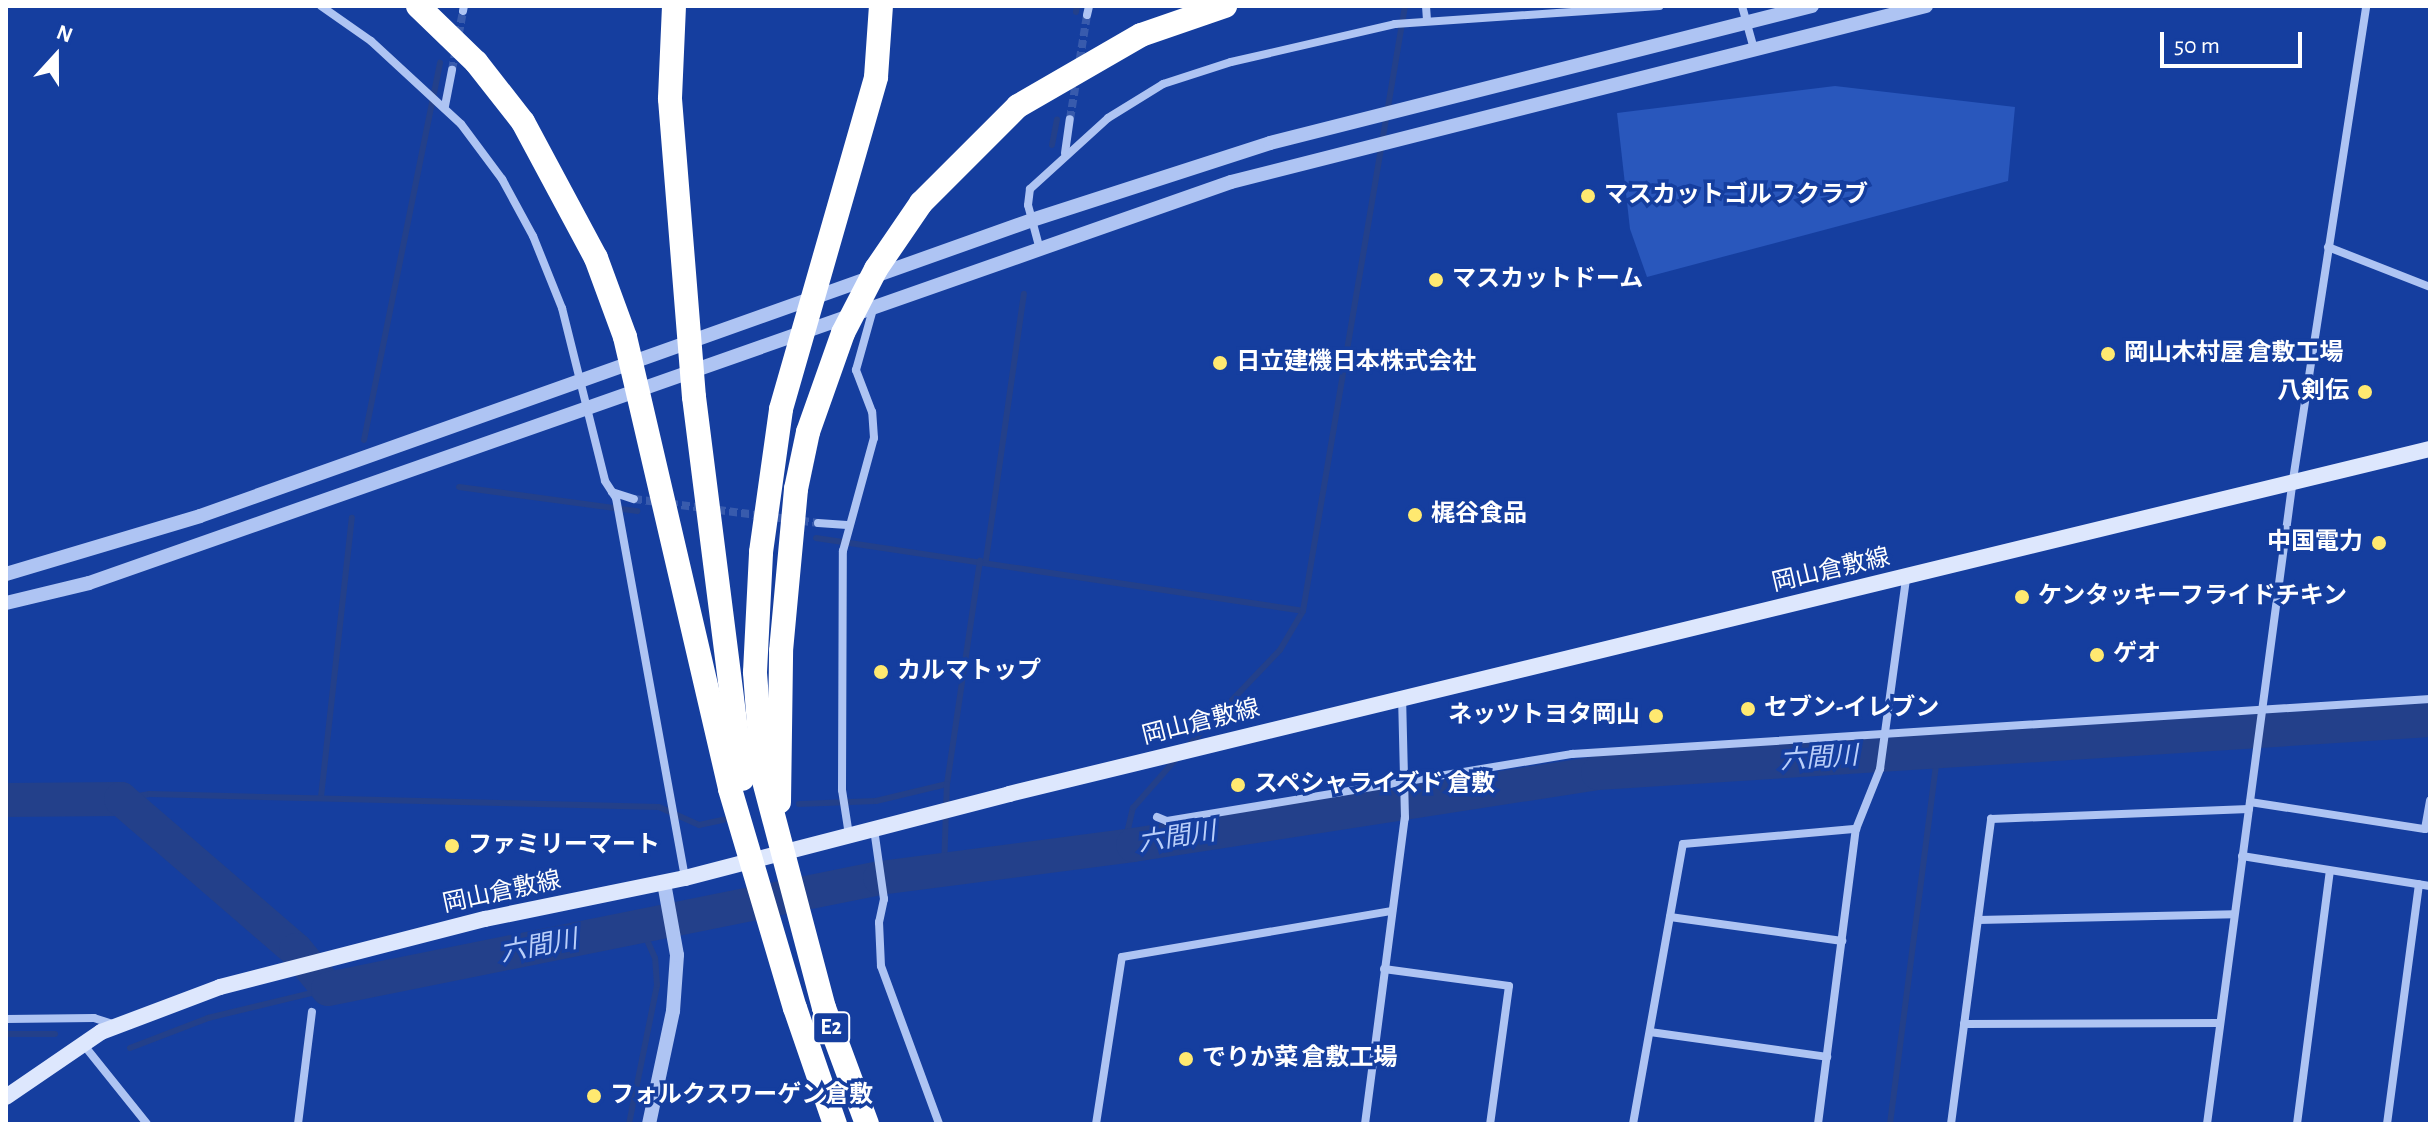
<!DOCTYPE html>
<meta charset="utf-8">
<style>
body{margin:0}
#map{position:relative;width:2436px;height:1130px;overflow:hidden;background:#153e9f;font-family:"Alegreya Sans","Noto Sans JP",sans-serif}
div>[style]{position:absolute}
.green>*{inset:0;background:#2957bc}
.stream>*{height:6px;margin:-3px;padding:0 3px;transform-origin:3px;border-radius:3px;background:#23408a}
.river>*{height:34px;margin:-17px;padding:0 17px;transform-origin:17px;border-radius:17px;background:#23408a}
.minor-tunnel>*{height:8px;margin-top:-4px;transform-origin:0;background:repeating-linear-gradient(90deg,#385bad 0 8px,transparent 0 12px)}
.minor>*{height:8px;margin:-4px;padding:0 4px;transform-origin:4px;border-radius:4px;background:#aec4f3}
.tertiary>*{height:14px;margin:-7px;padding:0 7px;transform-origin:7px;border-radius:7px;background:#aec4f3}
.secondary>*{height:16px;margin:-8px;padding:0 8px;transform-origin:8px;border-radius:8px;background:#dde7fd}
.motorway>*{height:24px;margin:-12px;padding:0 12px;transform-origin:12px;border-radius:12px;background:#fff}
.dots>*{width:22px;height:22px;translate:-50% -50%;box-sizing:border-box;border:4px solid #153e9f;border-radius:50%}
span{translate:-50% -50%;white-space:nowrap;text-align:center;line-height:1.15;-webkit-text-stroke:7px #153e9f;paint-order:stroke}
.shield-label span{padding:2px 6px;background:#153e9f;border:2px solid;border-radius:6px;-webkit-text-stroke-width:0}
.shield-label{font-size:22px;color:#fff;font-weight:700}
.poi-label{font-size:24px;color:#fff;font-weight:700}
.left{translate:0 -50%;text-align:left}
.right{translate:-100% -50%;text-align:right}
.street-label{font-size:24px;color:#fff}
.water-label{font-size:26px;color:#bacffa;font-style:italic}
.frame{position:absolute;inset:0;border:8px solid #fff;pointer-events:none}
.north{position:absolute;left:16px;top:16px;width:80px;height:80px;-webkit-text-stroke:6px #153e9f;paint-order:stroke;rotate:21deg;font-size:22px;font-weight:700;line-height:32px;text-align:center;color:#fff}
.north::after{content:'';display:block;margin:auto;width:28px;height:36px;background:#fff;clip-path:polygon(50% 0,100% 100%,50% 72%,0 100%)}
.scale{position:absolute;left:2160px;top:32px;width:142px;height:36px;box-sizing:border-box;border:4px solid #fff;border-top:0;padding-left:10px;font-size:24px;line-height:28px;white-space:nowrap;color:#fff;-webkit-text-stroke:6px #153e9f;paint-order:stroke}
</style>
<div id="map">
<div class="green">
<div style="clip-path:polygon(1835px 86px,2015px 107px,2008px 181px,1647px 277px,1630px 229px,1617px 113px)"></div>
</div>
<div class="stream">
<div style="left:1076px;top:12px;width:6px;rotate:-81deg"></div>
<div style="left:1052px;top:145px;width:26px;rotate:-79deg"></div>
<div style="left:364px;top:440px;width:385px;rotate:-78.6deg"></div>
<div style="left:459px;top:487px;width:180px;rotate:7.7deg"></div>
<div style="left:816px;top:538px;width:492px;rotate:8.5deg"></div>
<div style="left:986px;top:560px;width:269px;rotate:-81.9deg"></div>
<div style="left:1187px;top:747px;width:134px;rotate:-46.2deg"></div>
<div style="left:1280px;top:650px;width:45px;rotate:-59.5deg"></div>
<div style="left:1303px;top:611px;width:614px;rotate:-80.43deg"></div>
<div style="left:321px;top:797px;width:281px;rotate:-83.7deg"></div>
<div style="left:121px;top:799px;width:29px;rotate:-10deg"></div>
<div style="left:150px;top:794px;width:509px;rotate:1.46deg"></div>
<div style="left:659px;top:807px;width:44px;rotate:24.2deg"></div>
<div style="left:699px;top:825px;width:25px;rotate:-12deg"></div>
<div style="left:799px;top:804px;width:77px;rotate:-2.2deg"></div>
<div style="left:876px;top:801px;width:73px;rotate:-13.5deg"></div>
<div style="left:947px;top:784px;width:226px;rotate:-81.6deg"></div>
<div style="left:1133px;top:845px;width:17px;rotate:-107deg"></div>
<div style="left:1128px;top:829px;width:22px;rotate:-77deg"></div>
<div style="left:1133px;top:808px;width:67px;rotate:-48.7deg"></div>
<div style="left:944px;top:868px;width:84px;rotate:-88deg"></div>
<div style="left:6px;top:1034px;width:49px"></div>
<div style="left:130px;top:1048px;width:84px;rotate:-21deg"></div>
<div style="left:208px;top:1018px;width:123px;rotate:-13.6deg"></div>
<div style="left:629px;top:1124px;width:142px;rotate:-78.6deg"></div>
<div style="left:657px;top:985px;width:27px;rotate:-94deg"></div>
<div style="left:655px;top:958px;width:34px;rotate:-114deg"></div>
<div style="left:1890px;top:1124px;width:378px;rotate:-82.7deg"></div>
</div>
<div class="river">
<div style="left:6px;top:800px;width:115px;rotate:-0.5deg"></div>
<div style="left:121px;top:799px;width:231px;rotate:40.8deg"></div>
<div style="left:296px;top:950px;width:50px;rotate:50.6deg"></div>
<div style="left:328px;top:989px;width:563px;rotate:-11.37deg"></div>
<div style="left:880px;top:878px;width:255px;rotate:-7.4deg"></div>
<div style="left:1133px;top:845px;width:471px;rotate:-8.8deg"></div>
<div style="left:1598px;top:773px;width:834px;rotate:-3.64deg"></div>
</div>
<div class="minor-tunnel">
<div style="left:452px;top:70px;width:60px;rotate:-79.4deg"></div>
<div style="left:1070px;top:119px;width:105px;rotate:-80.7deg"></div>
<div style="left:634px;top:499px;width:186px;rotate:7.4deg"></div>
</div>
<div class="minor">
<div style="left:321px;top:6px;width:61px;rotate:35deg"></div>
<div style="left:371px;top:41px;width:122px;rotate:42.7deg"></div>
<div style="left:461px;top:124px;width:69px;rotate:53.3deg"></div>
<div style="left:502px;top:179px;width:65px;rotate:61.5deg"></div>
<div style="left:533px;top:236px;width:78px;rotate:68.1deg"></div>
<div style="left:562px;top:308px;width:178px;rotate:76deg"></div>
<div style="left:605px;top:481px;width:20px;rotate:57deg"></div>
<div style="left:616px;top:498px;width:386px;rotate:79.7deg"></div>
<div style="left:1426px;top:6px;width:13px;rotate:86deg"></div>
<div style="left:1742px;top:6px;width:45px;rotate:74.4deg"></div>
<div style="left:463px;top:11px;width:5px;rotate:-79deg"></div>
<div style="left:1087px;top:15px;width:9px;rotate:-77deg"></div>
<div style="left:445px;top:106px;width:37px;rotate:-79deg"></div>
<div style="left:1065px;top:153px;width:34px;rotate:-82deg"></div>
<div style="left:1039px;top:246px;width:42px;rotate:-105deg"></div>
<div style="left:1028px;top:205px;width:16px;rotate:-83deg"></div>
<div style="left:1030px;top:189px;width:105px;rotate:-42.3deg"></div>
<div style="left:1108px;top:118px;width:65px;rotate:-31.7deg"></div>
<div style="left:1163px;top:84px;width:71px;rotate:-17.9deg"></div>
<div style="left:1231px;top:62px;width:168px;rotate:-13deg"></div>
<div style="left:1395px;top:24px;width:265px;rotate:-3.9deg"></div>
<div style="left:2328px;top:247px;width:110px;rotate:21.4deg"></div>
<div style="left:612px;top:492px;width:23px;rotate:18deg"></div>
<div style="left:818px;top:523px;width:29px;rotate:4deg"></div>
<div style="left:2250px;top:802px;width:177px;rotate:8.8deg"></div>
<div style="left:2425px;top:829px;width:29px;rotate:-80deg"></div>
<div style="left:1157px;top:817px;width:11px;rotate:22deg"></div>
<div style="left:1167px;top:821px;width:411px;rotate:-9.4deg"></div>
<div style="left:1572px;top:754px;width:860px;rotate:-3.67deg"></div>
<div style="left:874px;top:829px;width:71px;rotate:81.9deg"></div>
<div style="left:884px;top:899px;width:24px;rotate:102deg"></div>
<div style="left:879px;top:922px;width:44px;rotate:87.4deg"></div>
<div style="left:881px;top:966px;width:168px;rotate:69.8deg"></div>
<div style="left:849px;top:835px;width:46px;rotate:-98.8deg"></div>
<div style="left:842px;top:790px;width:239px;rotate:-89.8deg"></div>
<div style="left:843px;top:551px;width:117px;rotate:-74.7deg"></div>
<div style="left:874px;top:438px;width:26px;rotate:-94deg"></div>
<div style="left:872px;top:412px;width:45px;rotate:-110.9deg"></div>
<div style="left:856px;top:370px;width:63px;rotate:-74.4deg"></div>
<div style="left:2242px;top:856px;width:190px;rotate:9.1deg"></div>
<div style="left:1670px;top:917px;width:174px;rotate:7.9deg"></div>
<div style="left:1978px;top:920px;width:256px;rotate:-1.3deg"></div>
<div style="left:1384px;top:969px;width:126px;rotate:7.7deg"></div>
<div style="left:1509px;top:986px;width:139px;rotate:97.8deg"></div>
<div style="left:6px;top:1019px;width:88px;rotate:-0.7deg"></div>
<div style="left:94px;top:1018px;width:23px;rotate:18deg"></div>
<div style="left:1964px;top:1024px;width:256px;rotate:-0.2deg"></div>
<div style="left:1650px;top:1032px;width:179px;rotate:8deg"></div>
<div style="left:83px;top:1044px;width:102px;rotate:51.3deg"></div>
<div style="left:298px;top:1124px;width:113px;rotate:-82.9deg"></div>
<div style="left:1096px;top:1124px;width:169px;rotate:-81.2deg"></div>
<div style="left:1122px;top:957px;width:274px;rotate:-9.7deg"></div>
<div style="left:1365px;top:1124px;width:309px;rotate:-82.6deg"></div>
<div style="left:1405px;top:818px;width:119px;rotate:-91.4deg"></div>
<div style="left:1633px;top:1124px;width:284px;rotate:-79.9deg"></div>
<div style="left:1683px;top:844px;width:174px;rotate:-5deg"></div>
<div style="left:1818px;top:1124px;width:297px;rotate:-82.7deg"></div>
<div style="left:1856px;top:829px;width:65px;rotate:-68.2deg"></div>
<div style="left:1880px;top:769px;width:193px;rotate:-82.2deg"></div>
<div style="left:1951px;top:1124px;width:308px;rotate:-82.5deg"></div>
<div style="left:1991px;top:819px;width:258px;rotate:-2.2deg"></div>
<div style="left:2207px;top:1124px;width:644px;rotate:-82.41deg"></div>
<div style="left:2292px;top:486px;width:486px;rotate:-81.2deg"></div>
<div style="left:2297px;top:1124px;width:255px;rotate:-82.6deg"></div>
<div style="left:2387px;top:1124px;width:242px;rotate:-82.4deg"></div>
</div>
<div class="tertiary">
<div style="left:6px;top:574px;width:202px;rotate:-16.6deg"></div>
<div style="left:200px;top:516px;width:883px;rotate:-19.58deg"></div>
<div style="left:1032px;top:220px;width:250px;rotate:-17.9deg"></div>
<div style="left:1270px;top:143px;width:559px;rotate:-14.19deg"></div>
<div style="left:6px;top:603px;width:85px;rotate:-13.5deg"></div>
<div style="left:89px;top:583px;width:1210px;rotate:-19.35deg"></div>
<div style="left:1231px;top:182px;width:717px;rotate:-14.21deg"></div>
<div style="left:649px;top:1124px;width:116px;rotate:-78deg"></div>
<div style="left:673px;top:1011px;width:56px;rotate:-85.9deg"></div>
<div style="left:677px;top:955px;width:73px;rotate:-100.2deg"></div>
</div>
<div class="secondary">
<div style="left:6px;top:1097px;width:115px;rotate:-34.4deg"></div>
<div style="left:101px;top:1032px;width:127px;rotate:-20.7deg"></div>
<div style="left:220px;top:987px;width:274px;rotate:-14.4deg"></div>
<div style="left:485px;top:919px;width:204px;rotate:-11.6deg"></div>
<div style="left:685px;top:878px;width:335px;rotate:-14.5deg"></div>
<div style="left:1009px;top:794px;width:1462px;rotate:-13.65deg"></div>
</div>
<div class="motorway">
<div style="left:418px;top:6px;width:81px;rotate:44deg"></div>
<div style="left:476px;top:62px;width:76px;rotate:51.9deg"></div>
<div style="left:523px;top:122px;width:154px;rotate:61.8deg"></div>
<div style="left:596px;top:258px;width:84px;rotate:69.8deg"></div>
<div style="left:625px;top:337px;width:464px;rotate:76.9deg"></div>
<div style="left:730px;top:789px;width:228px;rotate:73.5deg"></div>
<div style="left:795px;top:1008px;width:123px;rotate:71deg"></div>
<div style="left:674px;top:6px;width:93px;rotate:92.5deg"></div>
<div style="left:670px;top:99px;width:299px;rotate:85.4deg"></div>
<div style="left:694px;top:397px;width:385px;rotate:82.8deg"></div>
<div style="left:779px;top:802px;width:151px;rotate:-89.2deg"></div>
<div style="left:781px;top:651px;width:163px;rotate:-84.7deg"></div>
<div style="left:796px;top:489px;width:58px;rotate:-78.1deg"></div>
<div style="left:808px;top:432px;width:105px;rotate:-70.5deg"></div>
<div style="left:843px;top:333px;width:72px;rotate:-62.7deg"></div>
<div style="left:876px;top:269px;width:80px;rotate:-55.7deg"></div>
<div style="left:921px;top:203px;width:137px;rotate:-45deg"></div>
<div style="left:1018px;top:106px;width:142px;rotate:-30deg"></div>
<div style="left:1141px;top:35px;width:89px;rotate:-19deg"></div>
<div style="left:867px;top:1124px;width:124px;rotate:-110.3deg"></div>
<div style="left:824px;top:1008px;width:239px;rotate:-104.8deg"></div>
<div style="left:763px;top:777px;width:105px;rotate:-94.4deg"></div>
<div style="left:755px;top:672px;width:120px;rotate:-87.1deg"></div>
<div style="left:761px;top:552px;width:144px;rotate:-82deg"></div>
<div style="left:781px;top:409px;width:345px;rotate:-74deg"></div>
<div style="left:876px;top:77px;width:71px;rotate:-86deg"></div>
</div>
<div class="dots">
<div style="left:1588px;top:196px;background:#ffe970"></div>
<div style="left:1436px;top:280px;background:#ffe970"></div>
<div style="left:2108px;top:354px;background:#ffe970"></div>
<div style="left:1220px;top:363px;background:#ffe970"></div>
<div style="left:2365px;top:392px;background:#ffe970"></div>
<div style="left:1415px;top:515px;background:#ffe970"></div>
<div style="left:2379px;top:543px;background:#ffe970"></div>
<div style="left:2022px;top:597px;background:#ffe970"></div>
<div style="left:2097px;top:655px;background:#ffe970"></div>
<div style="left:881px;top:672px;background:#ffe970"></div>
<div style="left:1748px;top:709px;background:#ffe970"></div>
<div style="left:1656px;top:716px;background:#ffe970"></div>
<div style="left:1238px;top:785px;background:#ffe970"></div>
<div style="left:452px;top:846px;background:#ffe970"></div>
<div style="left:1186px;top:1059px;background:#ffe970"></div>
<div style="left:594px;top:1096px;background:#ffe970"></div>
</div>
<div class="shield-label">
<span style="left:831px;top:1028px">E2</span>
</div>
<div class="poi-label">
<span class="left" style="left:1604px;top:196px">マスカットゴルフクラブ</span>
<span class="left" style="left:1452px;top:280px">マスカットドーム</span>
<span class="left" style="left:2124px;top:354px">岡山木村屋 倉敷工場</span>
<span class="left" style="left:1236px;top:363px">日立建機日本株式会社</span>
<span class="right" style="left:2349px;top:392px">八剣伝</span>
<span class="left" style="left:1431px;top:515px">梶谷食品</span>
<span class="right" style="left:2363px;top:543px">中国電力</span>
<span class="left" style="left:2038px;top:597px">ケンタッキーフライドチキン</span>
<span class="left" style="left:2113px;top:655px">ゲオ</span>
<span class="left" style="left:897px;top:672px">カルマトップ</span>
<span class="left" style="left:1764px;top:709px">セブン-イレブン</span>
<span class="right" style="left:1640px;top:716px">ネッツトヨタ岡山</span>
<span class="left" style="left:1254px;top:785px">スペシャライズド 倉敷</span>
<span class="left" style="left:468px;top:846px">ファミリーマート</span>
<span class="left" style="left:1202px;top:1059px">でりか菜 倉敷工場</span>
<span class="left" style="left:610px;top:1096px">フォルクスワーゲン倉敷</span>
</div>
<div class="street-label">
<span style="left:1831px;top:571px;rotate:-13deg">岡山倉敷線</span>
<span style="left:1201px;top:723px;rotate:-14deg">岡山倉敷線</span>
<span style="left:502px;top:893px;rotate:-12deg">岡山倉敷線</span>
</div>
<div class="water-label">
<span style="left:1819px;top:759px;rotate:-4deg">六間川</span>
<span style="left:1177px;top:838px;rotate:-9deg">六間川</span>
<span style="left:539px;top:947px;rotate:-11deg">六間川</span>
</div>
<div class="frame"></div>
<div class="north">N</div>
<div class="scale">50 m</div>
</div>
